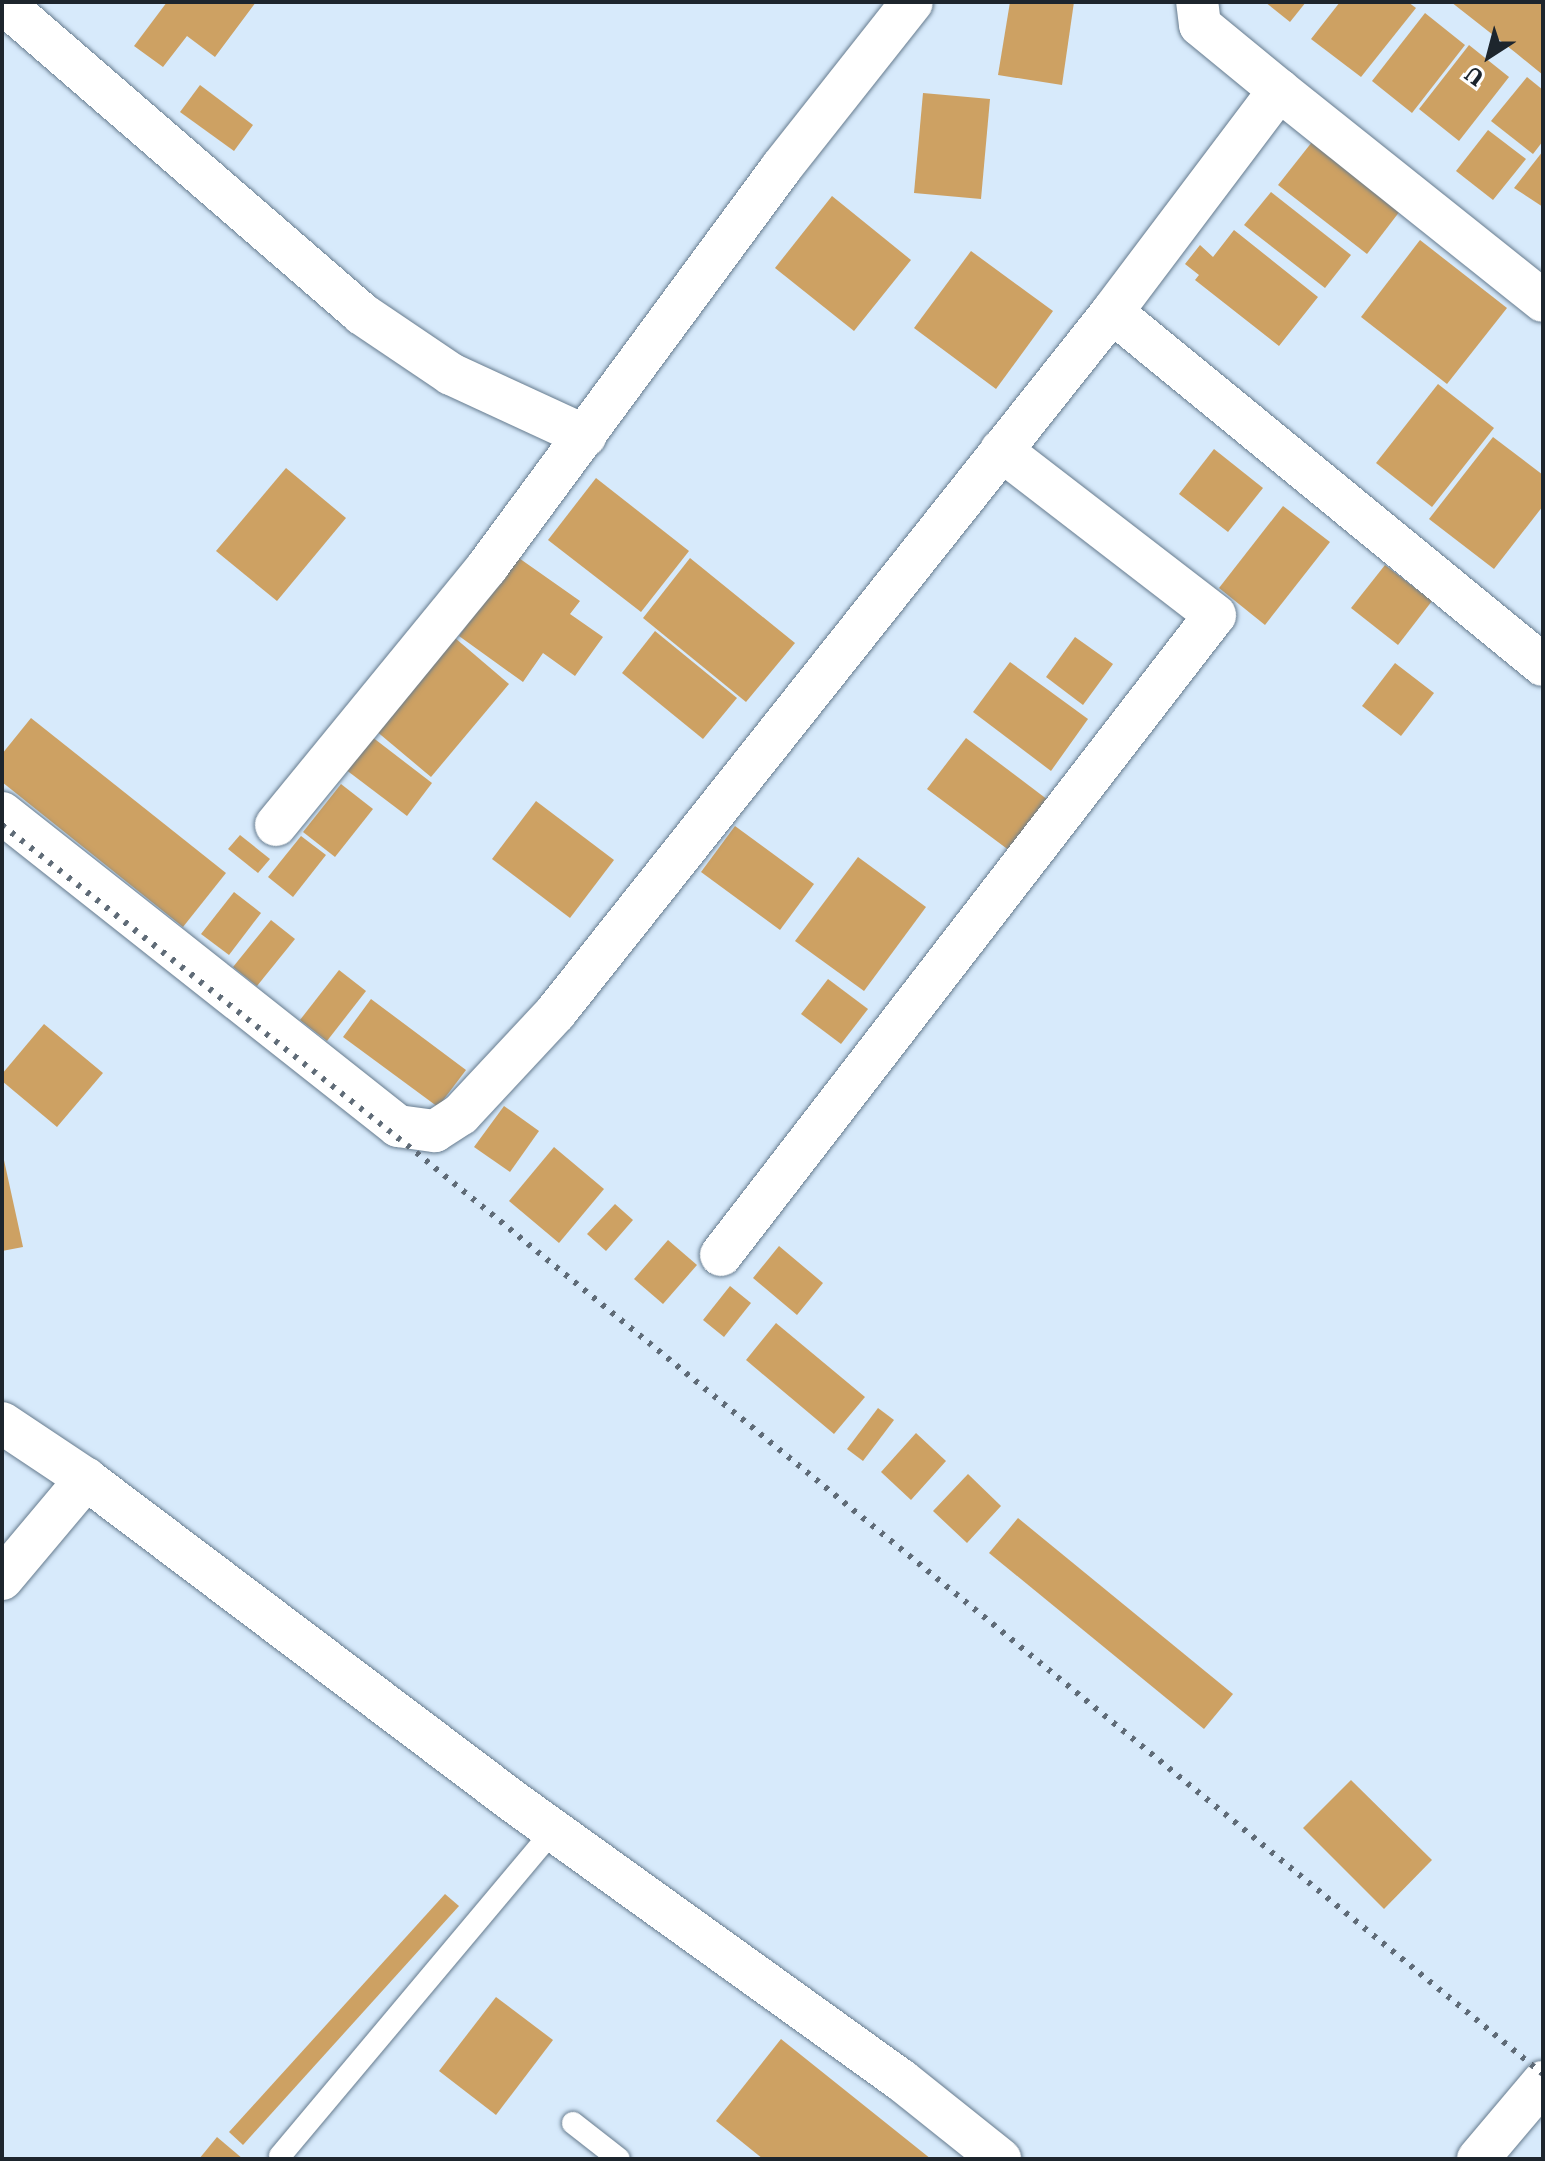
<!DOCTYPE html>
<style>
body{margin:0}
#map{position:relative;width:1545px;height:2161px;overflow:hidden;background:#d7eafb;font-family:"Roboto Serif",serif}
div>[style]{position:absolute}
.building>*{inset:0;background:#cda163}
.roads{filter:drop-shadow(0 0 2px #667b8e) drop-shadow(0 0 2px #667b8e)}
.service>*{height:22px;margin:-11px;padding:0 11px;transform-origin:11px;border-radius:11px;background:#fff}
.minor>*{height:42px;margin:-21px;padding:0 21px;transform-origin:21px;border-radius:21px;background:#fff}
.rail>*{height:6px;margin-top:-3px;transform-origin:0;background:repeating-linear-gradient(90deg,#5f6b77 0 4px,transparent 0 12px)}
span{translate:-50% -50%;white-space:nowrap;text-align:center;line-height:1.15;-webkit-text-stroke:6px #fff;paint-order:stroke}
.frame{position:absolute;inset:0;border:4px solid #1d252d;pointer-events:none}
.north{position:absolute;left:1449px;top:16px;width:80px;height:80px;-webkit-text-stroke:6px #fff;paint-order:stroke;rotate:216deg;font-size:22px;font-weight:700;line-height:32px;text-align:center;color:#1d252d}
.north::after{content:'';display:block;margin:auto;width:28px;height:36px;background:#1d252d;clip-path:polygon(50% 0,100% 100%,50% 72%,0 100%)}
</style>
<div id="map">
<div class="building">
<div style="clip-path:polygon(167px 2px,256px 2px,215px 57px,187px 36px,163px 67px,134px 46px)"></div>
<div style="clip-path:polygon(1010px 2px,1074px 2px,1062px 85px,998px 75px)"></div>
<div style="clip-path:polygon(1265px 2px,1306px 2px,1290px 22px)"></div>
<div style="clip-path:polygon(1340px 2px,1408px 2px,1416px 8px,1361px 77px,1311px 39px)"></div>
<div style="clip-path:polygon(1451px 2px,1543px 2px,1543px 75px,1516px 53px)"></div>
<div style="clip-path:polygon(1425px 13px,1465px 45px,1412px 113px,1372px 81px)"></div>
<div style="clip-path:polygon(1469px 45px,1509px 77px,1459px 141px,1419px 109px)"></div>
<div style="clip-path:polygon(1527px 77px,1543px 90px,1543px 141px,1533px 154px,1491px 121px)"></div>
<div style="clip-path:polygon(200px 85px,253px 125px,234px 151px,180px 112px)"></div>
<div style="clip-path:polygon(923px 93px,990px 99px,981px 199px,914px 193px)"></div>
<div style="clip-path:polygon(1488px 130px,1526px 159px,1493px 200px,1456px 171px)"></div>
<div style="clip-path:polygon(1312px 142px,1400px 211px,1367px 254px,1278px 185px)"></div>
<div style="clip-path:polygon(1543px 151px,1543px 207px,1514px 188px)"></div>
<div style="clip-path:polygon(1271px 192px,1351px 255px,1325px 288px,1244px 225px)"></div>
<div style="clip-path:polygon(832px 196px,911px 260px,854px 331px,775px 268px)"></div>
<div style="clip-path:polygon(1234px 230px,1318px 297px,1279px 346px,1195px 280px,1199px 275px,1185px 264px,1200px 245px,1213px 257px)"></div>
<div style="clip-path:polygon(1420px 240px,1507px 308px,1447px 384px,1361px 317px)"></div>
<div style="clip-path:polygon(971px 251px,1053px 311px,996px 389px,914px 328px)"></div>
<div style="clip-path:polygon(1438px 384px,1494px 428px,1432px 507px,1376px 463px)"></div>
<div style="clip-path:polygon(1493px 437px,1543px 475px,1543px 506px,1494px 569px,1429px 519px)"></div>
<div style="clip-path:polygon(1214px 449px,1263px 488px,1228px 532px,1179px 494px)"></div>
<div style="clip-path:polygon(286px 468px,346px 518px,277px 601px,216px 551px)"></div>
<div style="clip-path:polygon(596px 478px,689px 551px,641px 612px,548px 540px)"></div>
<div style="clip-path:polygon(1283px 506px,1330px 542px,1265px 625px,1219px 588px)"></div>
<div style="clip-path:polygon(516px 556px,580px 601px,570px 614px,603px 637px,575px 676px,543px 653px,523px 682px,459px 636px)"></div>
<div style="clip-path:polygon(690px 558px,795px 643px,746px 702px,643px 618px)"></div>
<div style="clip-path:polygon(1385px 565px,1432px 601px,1398px 645px,1351px 608px)"></div>
<div style="clip-path:polygon(655px 631px,737px 698px,703px 739px,622px 673px)"></div>
<div style="clip-path:polygon(448px 632px,509px 684px,431px 777px,369px 725px)"></div>
<div style="clip-path:polygon(1075px 637px,1113px 664px,1083px 705px,1046px 677px)"></div>
<div style="clip-path:polygon(1010px 662px,1088px 719px,1051px 771px,973px 712px)"></div>
<div style="clip-path:polygon(1395px 663px,1434px 693px,1401px 736px,1362px 706px)"></div>
<div style="clip-path:polygon(31px 718px,226px 873px,183px 927px,2px 782px,2px 754px)"></div>
<div style="clip-path:polygon(363px 730px,432px 783px,407px 816px,337px 763px)"></div>
<div style="clip-path:polygon(966px 738px,1048px 800px,1010px 851px,927px 789px)"></div>
<div style="clip-path:polygon(341px 784px,373px 809px,335px 857px,303px 832px)"></div>
<div style="clip-path:polygon(536px 801px,614px 860px,570px 918px,492px 859px)"></div>
<div style="clip-path:polygon(735px 826px,814px 884px,780px 930px,701px 872px)"></div>
<div style="clip-path:polygon(240px 835px,270px 859px,258px 873px,228px 849px)"></div>
<div style="clip-path:polygon(301px 836px,326px 855px,293px 897px,268px 877px)"></div>
<div style="clip-path:polygon(858px 857px,926px 907px,864px 991px,795px 941px)"></div>
<div style="clip-path:polygon(234px 892px,261px 913px,229px 955px,201px 934px)"></div>
<div style="clip-path:polygon(271px 920px,295px 939px,257px 986px,233px 967px)"></div>
<div style="clip-path:polygon(339px 970px,366px 991px,327px 1041px,300px 1020px)"></div>
<div style="clip-path:polygon(828px 979px,868px 1009px,841px 1044px,801px 1014px)"></div>
<div style="clip-path:polygon(371px 999px,466px 1070px,438px 1107px,343px 1037px)"></div>
<div style="clip-path:polygon(44px 1024px,103px 1073px,57px 1127px,2px 1081px,2px 1074px)"></div>
<div style="clip-path:polygon(504px 1106px,539px 1131px,510px 1172px,474px 1147px)"></div>
<div style="clip-path:polygon(554px 1147px,604px 1189px,559px 1243px,509px 1201px)"></div>
<div style="clip-path:polygon(2px 1151px,23px 1247px,2px 1251px)"></div>
<div style="clip-path:polygon(615px 1204px,633px 1220px,606px 1251px,587px 1234px)"></div>
<div style="clip-path:polygon(668px 1240px,697px 1265px,663px 1304px,634px 1279px)"></div>
<div style="clip-path:polygon(779px 1246px,823px 1283px,797px 1315px,753px 1278px)"></div>
<div style="clip-path:polygon(730px 1286px,751px 1303px,724px 1337px,703px 1320px)"></div>
<div style="clip-path:polygon(776px 1323px,865px 1397px,834px 1434px,746px 1360px)"></div>
<div style="clip-path:polygon(878px 1408px,894px 1420px,863px 1461px,847px 1449px)"></div>
<div style="clip-path:polygon(916px 1433px,946px 1461px,911px 1500px,881px 1472px)"></div>
<div style="clip-path:polygon(968px 1474px,1001px 1506px,967px 1543px,933px 1511px)"></div>
<div style="clip-path:polygon(1018px 1518px,1233px 1694px,1204px 1729px,989px 1553px)"></div>
<div style="clip-path:polygon(1351px 1780px,1432px 1860px,1384px 1909px,1303px 1828px)"></div>
<div style="clip-path:polygon(445px 1894px,459px 1906px,243px 2145px,229px 2132px)"></div>
<div style="clip-path:polygon(496px 1997px,553px 2040px,496px 2115px,439px 2071px)"></div>
<div style="clip-path:polygon(781px 2039px,931px 2159px,763px 2159px,716px 2121px)"></div>
<div style="clip-path:polygon(217px 2137px,243px 2159px,199px 2159px)"></div>
</div>
<div class="roads">
<div class="service">
<div style="left:573px;top:2123px;width:58px;rotate:38deg"></div>
<div style="left:280px;top:2156px;width:426px;rotate:-50deg"></div>
</div>
<div class="minor">
<div style="left:2px;top:2px;width:476px;rotate:40.9deg"></div>
<div style="left:362px;top:314px;width:107px;rotate:34deg"></div>
<div style="left:451px;top:374px;width:148px;rotate:24.8deg"></div>
<div style="left:1279px;top:90px;width:338px;rotate:38.6deg"></div>
<div style="left:1112px;top:312px;width:557px;rotate:39.32deg"></div>
<div style="left:2px;top:813px;width:505px;rotate:38.32deg"></div>
<div style="left:398px;top:1126px;width:37px;rotate:8deg"></div>
<div style="left:435px;top:1131px;width:31px;rotate:-33deg"></div>
<div style="left:461px;top:1114px;width:139px;rotate:-47deg"></div>
<div style="left:556px;top:1012px;width:894px;rotate:-51.54deg"></div>
<div style="left:1112px;top:312px;width:278px;rotate:-53deg"></div>
<div style="left:1279px;top:90px;width:102px;rotate:-140.6deg"></div>
<div style="left:1200px;top:25px;width:23px;rotate:-97deg"></div>
<div style="left:276px;top:825px;width:333px;rotate:-50.7deg"></div>
<div style="left:487px;top:567px;width:496px;rotate:-53.6deg"></div>
<div style="left:781px;top:168px;width:211px;rotate:-51.7deg"></div>
<div style="left:721px;top:1255px;width:808px;rotate:-52.34deg"></div>
<div style="left:1215px;top:615px;width:270px;rotate:-142.4deg"></div>
<div style="left:2px;top:1423px;width:101px;rotate:33.7deg"></div>
<div style="left:2px;top:1579px;width:131px;rotate:-50deg"></div>
<div style="left:86px;top:1479px;width:536px;rotate:37.04deg"></div>
<div style="left:514px;top:1802px;width:477px;rotate:35.7deg"></div>
<div style="left:901px;top:2080px;width:127px;rotate:38.6deg"></div>
<div style="left:1478px;top:2159px;width:101px;rotate:-49.8deg"></div>
</div>
</div>
<div class="rail">
<div style="left:2px;top:825px;width:516px;rotate:38.31deg"></div>
<div style="left:407px;top:1145px;width:1467px;rotate:39.28deg"></div>
</div>
<div class="frame"></div>
<div class="north">U</div>
</div>
